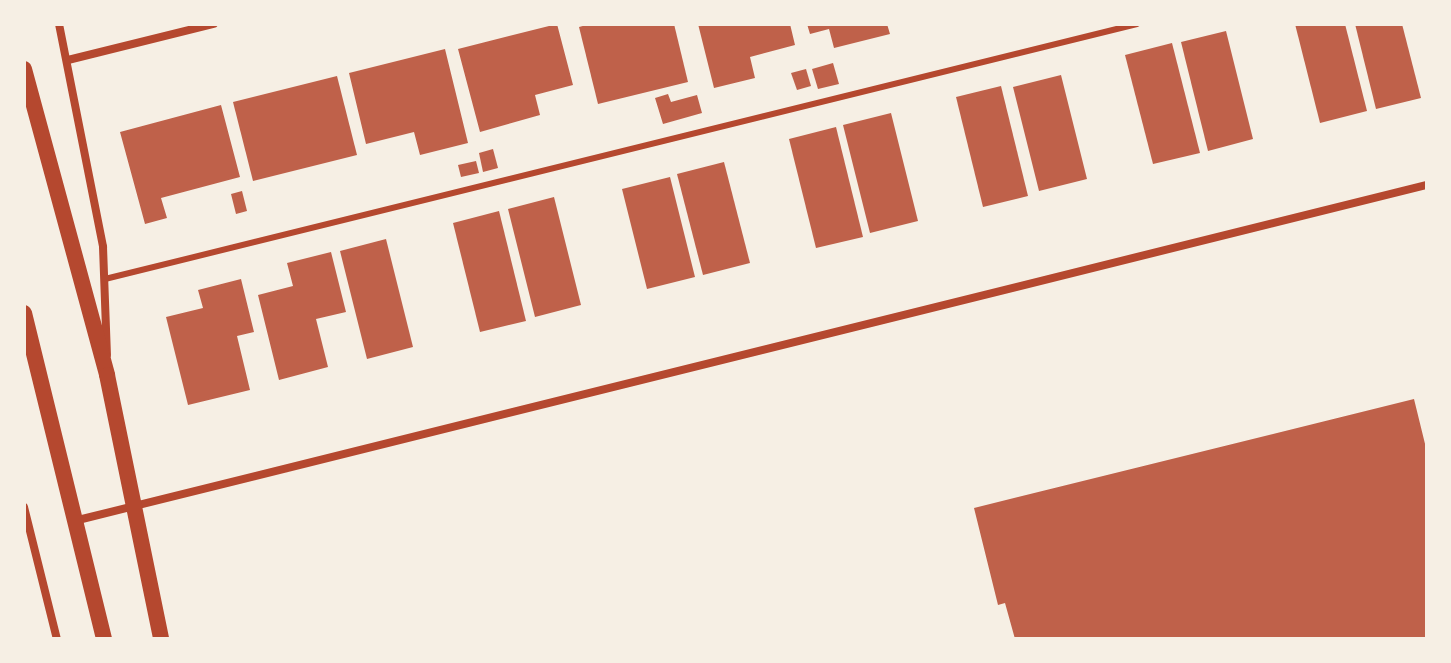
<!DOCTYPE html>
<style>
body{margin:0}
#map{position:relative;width:1451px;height:663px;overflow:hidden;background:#f6efe4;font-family:Helvetica,sans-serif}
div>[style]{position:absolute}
.building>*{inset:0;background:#bf614a}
.service>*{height:6px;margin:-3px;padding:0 3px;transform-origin:3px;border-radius:3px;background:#b5482f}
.minor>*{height:8px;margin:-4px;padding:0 4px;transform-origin:4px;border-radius:4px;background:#b5482f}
.secondary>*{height:16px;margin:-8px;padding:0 8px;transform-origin:8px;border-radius:8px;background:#b5482f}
span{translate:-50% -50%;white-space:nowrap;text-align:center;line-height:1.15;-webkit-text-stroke:8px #f6efe4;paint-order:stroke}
.frame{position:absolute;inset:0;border:26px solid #f6efe4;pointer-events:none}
</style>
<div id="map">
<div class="building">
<div style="clip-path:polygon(557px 24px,573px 85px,535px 95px,540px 115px,480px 132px,458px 49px)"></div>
<div style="clip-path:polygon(590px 24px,674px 24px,688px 82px,598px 104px,579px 27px)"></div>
<div style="clip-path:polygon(698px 24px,790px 24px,795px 45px,750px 57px,755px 78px,714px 88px)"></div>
<div style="clip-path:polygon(807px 24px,887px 24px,890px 34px,834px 48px,829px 29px,810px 34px)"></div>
<div style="clip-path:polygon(1295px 24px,1345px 24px,1367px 111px,1320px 123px)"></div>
<div style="clip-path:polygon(1355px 24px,1402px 24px,1421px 98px,1376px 109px)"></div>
<div style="clip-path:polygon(1226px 31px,1253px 139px,1208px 151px,1181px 42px)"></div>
<div style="clip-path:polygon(1172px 43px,1200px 153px,1153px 164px,1125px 55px)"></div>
<div style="clip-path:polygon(445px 49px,468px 143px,420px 155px,414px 132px,366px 144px,349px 73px)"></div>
<div style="clip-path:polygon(833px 63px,839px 84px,818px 89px,812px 69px)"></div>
<div style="clip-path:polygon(806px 69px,811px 86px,797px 90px,791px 73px)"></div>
<div style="clip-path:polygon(1061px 75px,1087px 179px,1039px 191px,1013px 87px)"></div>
<div style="clip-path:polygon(337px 76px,357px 155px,253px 181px,233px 102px)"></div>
<div style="clip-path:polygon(1001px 86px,1028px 196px,983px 207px,956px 97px)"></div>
<div style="clip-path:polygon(668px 94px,671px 102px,697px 95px,702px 113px,663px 124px,655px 98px)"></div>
<div style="clip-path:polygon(221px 105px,240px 177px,161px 198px,167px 218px,145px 224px,120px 132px)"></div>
<div style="clip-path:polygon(891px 113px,918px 221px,870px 233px,843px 125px)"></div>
<div style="clip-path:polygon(836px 127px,863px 237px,816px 248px,789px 139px)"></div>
<div style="clip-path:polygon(493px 149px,498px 168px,483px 172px,479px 153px)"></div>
<div style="clip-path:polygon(476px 161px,479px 173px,461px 177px,458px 165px)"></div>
<div style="clip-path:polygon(724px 162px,750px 263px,703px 275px,677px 174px)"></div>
<div style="clip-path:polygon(670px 177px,695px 277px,647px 289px,622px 189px)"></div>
<div style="clip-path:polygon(242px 191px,247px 211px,236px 214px,231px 194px)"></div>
<div style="clip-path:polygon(554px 197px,581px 305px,535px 317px,508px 209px)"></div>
<div style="clip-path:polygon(499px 211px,526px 321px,480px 332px,453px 223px)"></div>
<div style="clip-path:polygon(386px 239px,413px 347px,367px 359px,340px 251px)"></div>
<div style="clip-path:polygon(331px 252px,346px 312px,316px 319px,328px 367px,279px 380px,258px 295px,293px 286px,287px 263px)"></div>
<div style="clip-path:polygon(241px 279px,254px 332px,237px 336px,250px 390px,188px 405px,166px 317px,203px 308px,198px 290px)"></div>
<div style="clip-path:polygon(1414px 399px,1427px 452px,1427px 639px,1015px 639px,1005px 603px,998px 605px,974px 508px)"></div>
</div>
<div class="service">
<div style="left:105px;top:279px;width:1063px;rotate:-13.88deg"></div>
</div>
<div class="minor">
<div style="left:59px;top:24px;width:227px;rotate:78.8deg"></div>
<div style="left:103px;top:247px;width:108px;rotate:87.9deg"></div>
<div style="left:68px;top:60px;width:150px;rotate:-13.9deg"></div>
<div style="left:24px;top:507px;width:136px;rotate:76deg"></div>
<div style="left:74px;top:521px;width:1394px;rotate:-13.95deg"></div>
</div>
<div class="secondary">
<div style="left:24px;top:69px;width:317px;rotate:74.8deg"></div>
<div style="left:107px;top:375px;width:269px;rotate:78.4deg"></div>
<div style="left:24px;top:313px;width:336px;rotate:76.2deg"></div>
</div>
<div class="frame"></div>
</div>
